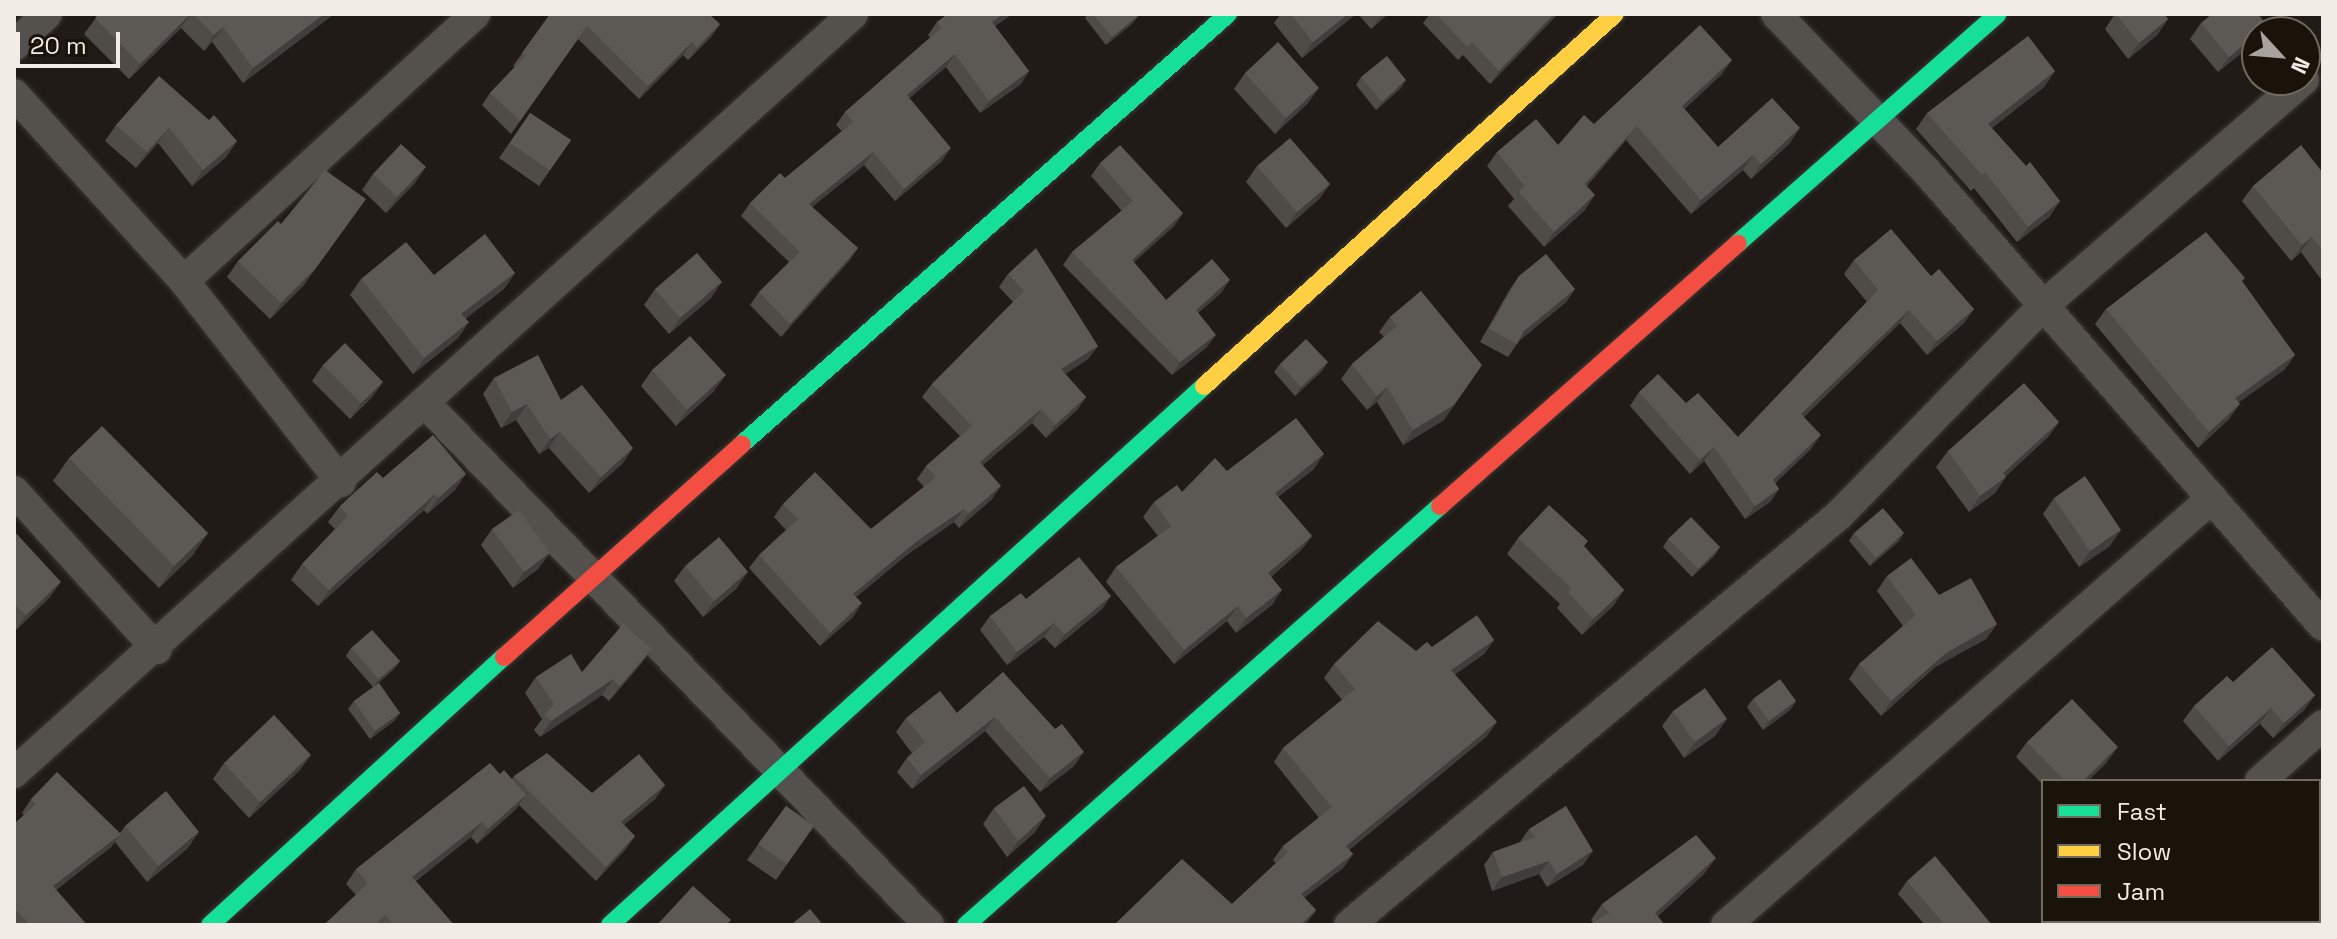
<!DOCTYPE html>
<style>
body{margin:0}
#map{position:relative;width:2337px;height:939px;overflow:hidden;background:#201b16;font-family:"Space Grotesk",sans-serif}
div>[style]{position:absolute}
.roads{filter:drop-shadow(0 0 2px #3b3834) drop-shadow(0 0 2px #3b3834)}
.street>*{height:30px;margin:-15px;padding:0 15px;transform-origin:15px;border-radius:15px;background:#54514d}
.fast>*{height:18px;margin:-9px;padding:0 9px;transform-origin:9px;border-radius:9px;background:#16e098}
.slow>*{height:18px;margin:-9px;padding:0 9px;transform-origin:9px;border-radius:9px;background:#ffcf43}
.jam>*{height:18px;margin:-9px;padding:0 9px;transform-origin:9px;border-radius:9px;background:#f24e42}
.wall>*{inset:0;background:#4f4c47}
.shaded-wall>*{inset:0;background:#403e3a}
.building>*{inset:0;background:#5c5853}
span{translate:-50% -50%;white-space:nowrap;text-align:center;line-height:1.15;-webkit-text-stroke:8px #1a1309;paint-order:stroke}
.frame{position:absolute;inset:0;border:16px solid #f1ece5;pointer-events:none}
.legend{position:absolute;left:2041px;top:779px;width:280px;height:144px;box-sizing:border-box;background:#1a1309;border:2px solid #706a61;margin:0;padding:10px 14px;list-style:none;font-size:24px;color:#f1ece5}
.legend li{display:flex;align-items:center;gap:16px;height:40px}
.legend b{width:40px;border:2px solid #706a61}
.north{position:absolute;left:2241px;top:16px;width:80px;height:80px;box-sizing:border-box;background:#1a1309;border:2px solid #706a61;border-radius:50%;rotate:116deg;font-size:22px;font-weight:700;line-height:32px;text-align:center;color:#f1ece5}
.north::after{content:'';display:block;margin:auto;width:28px;height:36px;background:#a8a39d;clip-path:polygon(50% 0,100% 100%,50% 72%,0 100%)}
.scale{position:absolute;left:16px;top:32px;width:104px;height:36px;box-sizing:border-box;border:4px solid #f1ece5;border-top:0;padding-left:10px;font-size:24px;line-height:28px;white-space:nowrap;color:#f1ece5;-webkit-text-stroke:6px #1a1309;paint-order:stroke}
</style>
<div id="map">
<div class="roads">
<div class="street">
<div style="left:1776px;top:14px;width:219px;rotate:46.3deg"></div>
<div style="left:1927px;top:172px;width:602px;rotate:48.9deg"></div>
<div style="left:14px;top:46px;width:46px;rotate:-44.1deg"></div>
<div style="left:14px;top:94px;width:253px;rotate:47.7deg"></div>
<div style="left:184px;top:281px;width:255px;rotate:52deg"></div>
<div style="left:184px;top:281px;width:395px;rotate:-42.5deg"></div>
<div style="left:426px;top:404px;width:724px;rotate:46.01deg"></div>
<div style="left:14px;top:491px;width:213px;rotate:47.9deg"></div>
<div style="left:14px;top:773px;width:1131px;rotate:-42.13deg"></div>
<div style="left:2260px;top:781px;width:84px;rotate:-41.6deg"></div>
<div style="left:1349px;top:925px;width:639px;rotate:-39.92deg"></div>
<div style="left:1839px;top:515px;width:293px;rotate:-45.7deg"></div>
<div style="left:2044px;top:305px;width:344px;rotate:-40.9deg"></div>
<div style="left:1726px;top:925px;width:647px;rotate:-41.3deg"></div>
<div style="left:2099px;top:925px;width:6px;rotate:-45deg"></div>
</div>
<div class="fast">
<div style="left:1738px;top:243px;width:346px;rotate:-41.4deg"></div>
<div style="left:742px;top:444px;width:649px;rotate:-41.5deg"></div>
<div style="left:210px;top:925px;width:398px;rotate:-42.4deg"></div>
<div style="left:610px;top:925px;width:802px;rotate:-42.22deg"></div>
<div style="left:966px;top:925px;width:633px;rotate:-41.48deg"></div>
</div>
<div class="slow">
<div style="left:1204px;top:386px;width:554px;rotate:-42.15deg"></div>
</div>
<div class="jam">
<div style="left:1440px;top:506px;width:397px;rotate:-41.4deg"></div>
<div style="left:504px;top:657px;width:319px;rotate:-41.8deg"></div>
</div>
</div>
<div class="wall">
<div style="clip-path:polygon(99px 14px,334px 14px,243px 83px,212px 42px,204px 51px,181px 28px,129px 79px,84px 34px)"></div>
<div style="clip-path:polygon(550px 14px,720px 24px,711px 37px,688px 60px,683px 55px,639px 99px,578px 39px,511px 134px,482px 105px,490px 93px,515px 67px,513px 66px)"></div>
<div style="clip-path:polygon(948px 14px,1012px 14px,995px 26px,1029px 71px,1021px 84px,980px 113px,946px 67px,909px 98px,942px 161px,895px 201px,864px 165px,812px 207px,858px 248px,849px 261px,781px 337px,750px 305px,759px 292px,789px 262px,741px 216px,750px 203px,785px 178px,842px 131px,836px 125px,845px 112px,930px 38px,928px 35px,937px 22px)"></div>
<div style="clip-path:polygon(1088px 14px,1138px 14px,1139px 15px,1133px 23px,1106px 45px,1085px 18px)"></div>
<div style="clip-path:polygon(1281px 14px,1356px 14px,1302px 58px,1274px 23px)"></div>
<div style="clip-path:polygon(1358px 14px,1388px 14px,1371px 29px)"></div>
<div style="clip-path:polygon(1430px 14px,1558px 14px,1490px 84px,1463px 55px,1458px 60px,1423px 23px)"></div>
<div style="clip-path:polygon(2115px 14px,2164px 14px,2168px 19px,2157px 35px,2128px 59px,2105px 29px)"></div>
<div style="clip-path:polygon(2201px 23px,2262px 32px,2256px 41px,2218px 72px,2190px 39px)"></div>
<div style="clip-path:polygon(1732px 60px,1721px 75px,1684px 109px,1718px 147px,1790px 143px,1751px 179px,1743px 170px,1691px 214px,1626px 140px,1587px 186px,1585px 210px,1544px 247px,1508px 206px,1514px 199px,1487px 166px,1497px 152px,1558px 145px,1594px 124px)"></div>
<div style="clip-path:polygon(2055px 71px,2044px 87px,1992px 128px,2026px 166px,2060px 201px,2049px 217px,2017px 242px,1974px 188px,1971px 191px,1916px 129px,1927px 113px)"></div>
<div style="clip-path:polygon(1245px 73px,1308px 103px,1275px 134px,1234px 89px)"></div>
<div style="clip-path:polygon(1361px 77px,1401px 88px,1376px 110px,1356px 85px)"></div>
<div style="clip-path:polygon(530px 113px,571px 140px,539px 186px,499px 158px)"></div>
<div style="clip-path:polygon(209px 120px,237px 141px,226px 157px,192px 186px,158px 143px,136px 168px,105px 141px,116px 125px)"></div>
<div style="clip-path:polygon(1100px 163px,1183px 213px,1174px 226px,1134px 262px,1166px 300px,1221px 293px,1198px 313px,1207px 347px,1172px 375px,1063px 265px,1072px 252px,1122px 211px,1091px 176px)"></div>
<div style="clip-path:polygon(1257px 166px,1330px 184px,1319px 199px,1286px 228px,1246px 182px)"></div>
<div style="clip-path:polygon(2323px 173px,2323px 282px,2301px 252px,2291px 261px,2242px 201px,2253px 186px)"></div>
<div style="clip-path:polygon(373px 174px,415px 183px,386px 213px,362px 190px)"></div>
<div style="clip-path:polygon(1854px 260px,1931px 276px,1974px 309px,1964px 323px,1927px 355px,1900px 323px,1804px 417px,1811px 449px,1775px 483px,1779px 489px,1770px 502px,1745px 519px,1704px 461px,1690px 474px,1630px 406px,1639px 392px,1686px 403px,1738px 437px,1867px 302px,1844px 274px)"></div>
<div style="clip-path:polygon(238px 261px,304px 285px,270px 319px,227px 277px)"></div>
<div style="clip-path:polygon(515px 273px,504px 289px,465px 319px,469px 322px,458px 338px,413px 374px,350px 295px,361px 279px,434px 275px)"></div>
<div style="clip-path:polygon(1008px 274px,1098px 346px,1088px 359px,1065px 374px,1086px 397px,1077px 410px,1046px 438px,1032px 423px,983px 465px,992px 499px,959px 528px,954px 522px,908px 554px,856px 597px,853px 617px,820px 646px,749px 568px,759px 555px,786px 530px,774px 517px,783px 504px,871px 529px,924px 487px,917px 479px,926px 466px,960px 436px,922px 397px,932px 384px,1013px 302px,999px 287px)"></div>
<div style="clip-path:polygon(1519px 276px,1575px 289px,1566px 302px,1519px 341px,1508px 357px,1480px 342px,1510px 289px)"></div>
<div style="clip-path:polygon(2242px 282px,2295px 355px,2284px 370px,2239px 402px,2229px 419px,2198px 448px,2095px 324px,2106px 309px)"></div>
<div style="clip-path:polygon(655px 289px,711px 298px,669px 334px,644px 305px)"></div>
<div style="clip-path:polygon(1421px 291px,1444px 420px,1403px 445px,1377px 402px,1367px 410px,1341px 379px,1352px 364px,1384px 337px,1379px 332px,1390px 317px)"></div>
<div style="clip-path:polygon(1328px 362px,1322px 371px,1295px 396px,1274px 372px,1280px 364px)"></div>
<div style="clip-path:polygon(323px 365px,383px 382px,372px 397px,350px 419px,312px 381px)"></div>
<div style="clip-path:polygon(652px 370px,714px 391px,676px 426px,641px 386px)"></div>
<div style="clip-path:polygon(494px 378px,561px 400px,633px 448px,622px 464px,589px 493px,549px 448px,539px 454px,516px 420px,501px 428px,483px 394px)"></div>
<div style="clip-path:polygon(2059px 422px,2048px 437px,2006px 476px,1995px 493px,1969px 512px,1936px 467px,1948px 451px)"></div>
<div style="clip-path:polygon(69px 458px,208px 533px,192px 556px,159px 588px,53px 481px)"></div>
<div style="clip-path:polygon(1314px 469px,1278px 497px,1312px 536px,1301px 550px,1271px 577px,1272px 605px,1236px 633px,1227px 621px,1174px 664px,1106px 582px,1116px 567px,1158px 536px,1143px 517px,1154px 502px,1182px 492px,1227px 471px)"></div>
<div style="clip-path:polygon(383px 478px,455px 490px,427px 514px,424px 510px,318px 606px,291px 580px,302px 564px,335px 529px,328px 522px,340px 506px)"></div>
<div style="clip-path:polygon(2054px 498px,2110px 546px,2079px 567px,2043px 514px)"></div>
<div style="clip-path:polygon(492px 529px,539px 568px,513px 588px,481px 545px)"></div>
<div style="clip-path:polygon(14px 531px,50px 597px,15px 631px,14px 631px)"></div>
<div style="clip-path:polygon(1854px 533px,1899px 541px,1870px 566px,1849px 541px)"></div>
<div style="clip-path:polygon(1518px 538px,1584px 547px,1624px 590px,1613px 606px,1582px 635px,1557px 608px,1560px 604px,1507px 554px)"></div>
<div style="clip-path:polygon(1668px 539px,1720px 547px,1714px 556px,1692px 577px,1663px 547px)"></div>
<div style="clip-path:polygon(685px 566px,737px 588px,703px 617px,674px 581px)"></div>
<div style="clip-path:polygon(1887px 576px,1939px 595px,1997px 624px,1986px 639px,1935px 667px,1881px 716px,1849px 679px,1859px 664px,1903px 626px,1877px 591px)"></div>
<div style="clip-path:polygon(1111px 596px,1102px 609px,1055px 648px,1044px 637px,1007px 665px,980px 630px,990px 616px,1026px 599px)"></div>
<div style="clip-path:polygon(1494px 640px,1484px 654px,1454px 675px,1487px 736px,1349px 850px,1353px 854px,1343px 868px,1304px 897px,1316px 910px,1305px 925px,1114px 925px,1232px 904px,1276px 863px,1273px 860px,1283px 846px,1319px 818px,1274px 762px,1283px 748px,1342px 700px,1324px 678px,1334px 664px,1416px 651px,1432px 647px)"></div>
<div style="clip-path:polygon(351px 648px,400px 661px,394px 669px,375px 686px,400px 713px,394px 721px,370px 739px,348px 709px,354px 701px,373px 687px,346px 656px)"></div>
<div style="clip-path:polygon(652px 649px,640px 665px,609px 701px,602px 695px,540px 737px,534px 730px,542px 719px,525px 693px,536px 677px,582px 672px)"></div>
<div style="clip-path:polygon(1003px 672px,1074px 766px,1040px 792px,985px 731px,912px 789px,897px 772px,907px 758px,912px 753px,896px 732px,906px 718px,957px 713px)"></div>
<div style="clip-path:polygon(2233px 682px,2315px 695px,2304px 710px,2273px 738px,2260px 724px,2218px 761px,2183px 721px,2194px 706px)"></div>
<div style="clip-path:polygon(1753px 699px,1796px 701px,1790px 710px,1763px 730px,1747px 707px)"></div>
<div style="clip-path:polygon(1673px 711px,1716px 735px,1684px 758px,1662px 726px)"></div>
<div style="clip-path:polygon(2027px 742px,2107px 762px,2088px 781px,2043px 781px,2043px 785px,2016px 757px)"></div>
<div style="clip-path:polygon(224px 763px,300px 770px,249px 818px,213px 779px)"></div>
<div style="clip-path:polygon(500px 774px,512px 779px,514px 776px,592px 793px,665px 785px,655px 799px,624px 825px,635px 836px,625px 850px,596px 881px,519px 805px,515px 810px,477px 844px,471px 837px,416px 881px,454px 925px,324px 925px,356px 895px,346px 884px,356px 869px)"></div>
<div style="clip-path:polygon(31px 799px,120px 833px,125px 826px,188px 848px,147px 882px,115px 842px,111px 847px,56px 890px,87px 925px,14px 925px,14px 824px,24px 815px,22px 813px)"></div>
<div style="clip-path:polygon(786px 806px,814px 826px,776px 880px,747px 860px)"></div>
<div style="clip-path:polygon(994px 808px,1035px 832px,1007px 857px,983px 824px)"></div>
<div style="clip-path:polygon(1529px 829px,1583px 865px,1547px 887px,1539px 874px,1492px 891px,1484px 865px,1493px 852px,1520px 842px)"></div>
<div style="clip-path:polygon(1704px 874px,1658px 916px,1593px 923px,1591px 920px,1602px 904px)"></div>
<div style="clip-path:polygon(1907px 881px,1992px 925px,1925px 925px,1898px 894px)"></div>
</div>
<div class="shaded-wall">
<div style="clip-path:polygon(191px 14px,181px 28px,129px 79px,140px 64px)"></div>
<div style="clip-path:polygon(324px 14px,334px 14px,243px 83px,253px 68px)"></div>
<div style="clip-path:polygon(1003px 14px,1012px 14px,983px 35px,992px 22px)"></div>
<div style="clip-path:polygon(1348px 14px,1356px 14px,1302px 58px,1313px 42px)"></div>
<div style="clip-path:polygon(1382px 14px,1388px 14px,1371px 29px)"></div>
<div style="clip-path:polygon(1554px 14px,1558px 14px,1490px 84px,1499px 71px)"></div>
<div style="clip-path:polygon(1139px 15px,1133px 23px,1106px 45px,1112px 37px)"></div>
<div style="clip-path:polygon(2168px 19px,2157px 35px,2128px 59px,2139px 43px)"></div>
<div style="clip-path:polygon(720px 24px,711px 37px,688px 60px,697px 48px)"></div>
<div style="clip-path:polygon(223px 27px,212px 42px,204px 51px,214px 35px)"></div>
<div style="clip-path:polygon(2257px 34px,2256px 41px,2218px 72px,2229px 57px)"></div>
<div style="clip-path:polygon(692px 42px,683px 55px,639px 99px,648px 86px)"></div>
<div style="clip-path:polygon(955px 54px,946px 67px,898px 108px,907px 95px)"></div>
<div style="clip-path:polygon(1732px 60px,1721px 75px,1672px 121px,1682px 106px)"></div>
<div style="clip-path:polygon(1029px 71px,1021px 84px,980px 113px,989px 101px)"></div>
<div style="clip-path:polygon(2055px 71px,2044px 87px,1977px 139px,1988px 124px)"></div>
<div style="clip-path:polygon(1406px 80px,1401px 88px,1376px 110px,1382px 102px)"></div>
<div style="clip-path:polygon(1319px 88px,1308px 103px,1275px 134px,1286px 118px)"></div>
<div style="clip-path:polygon(1637px 126px,1626px 140px,1575px 199px,1585px 184px)"></div>
<div style="clip-path:polygon(169px 128px,158px 143px,136px 168px,147px 152px)"></div>
<div style="clip-path:polygon(1800px 128px,1790px 143px,1751px 179px,1761px 164px)"></div>
<div style="clip-path:polygon(237px 141px,226px 157px,192px 186px,203px 170px)"></div>
<div style="clip-path:polygon(951px 148px,942px 161px,895px 201px,904px 189px)"></div>
<div style="clip-path:polygon(873px 152px,864px 165px,800px 216px,809px 204px)"></div>
<div style="clip-path:polygon(1753px 155px,1743px 170px,1691px 214px,1701px 200px)"></div>
<div style="clip-path:polygon(426px 167px,415px 183px,386px 213px,397px 197px)"></div>
<div style="clip-path:polygon(1330px 184px,1319px 199px,1286px 228px,1297px 212px)"></div>
<div style="clip-path:polygon(1595px 195px,1585px 210px,1544px 247px,1554px 232px)"></div>
<div style="clip-path:polygon(366px 199px,304px 285px,270px 319px,281px 303px)"></div>
<div style="clip-path:polygon(2060px 201px,2049px 217px,2017px 242px,2028px 227px)"></div>
<div style="clip-path:polygon(1183px 213px,1174px 226px,1123px 272px,1132px 260px)"></div>
<div style="clip-path:polygon(2312px 237px,2301px 252px,2291px 261px,2302px 245px)"></div>
<div style="clip-path:polygon(858px 248px,849px 261px,781px 337px,790px 324px)"></div>
<div style="clip-path:polygon(515px 273px,504px 289px,450px 330px,461px 314px)"></div>
<div style="clip-path:polygon(1230px 280px,1221px 293px,1187px 322px,1196px 310px)"></div>
<div style="clip-path:polygon(722px 282px,711px 298px,669px 334px,680px 318px)"></div>
<div style="clip-path:polygon(1575px 289px,1566px 302px,1515px 344px,1524px 331px)"></div>
<div style="clip-path:polygon(1974px 309px,1964px 323px,1927px 355px,1937px 341px)"></div>
<div style="clip-path:polygon(1909px 310px,1900px 323px,1792px 428px,1801px 414px)"></div>
<div style="clip-path:polygon(469px 322px,458px 338px,413px 374px,424px 358px)"></div>
<div style="clip-path:polygon(1216px 335px,1207px 347px,1172px 375px,1180px 362px)"></div>
<div style="clip-path:polygon(1098px 346px,1088px 359px,1052px 383px,1061px 369px)"></div>
<div style="clip-path:polygon(2295px 355px,2284px 370px,2224px 413px,2235px 398px)"></div>
<div style="clip-path:polygon(1328px 362px,1322px 371px,1295px 396px,1301px 387px)"></div>
<div style="clip-path:polygon(1482px 365px,1444px 420px,1403px 445px,1413px 430px)"></div>
<div style="clip-path:polygon(726px 375px,714px 391px,676px 426px,687px 410px)"></div>
<div style="clip-path:polygon(383px 382px,372px 397px,350px 419px,361px 403px)"></div>
<div style="clip-path:polygon(1387px 387px,1377px 402px,1367px 410px,1377px 396px)"></div>
<div style="clip-path:polygon(1086px 397px,1077px 410px,1046px 438px,1055px 425px)"></div>
<div style="clip-path:polygon(527px 404px,516px 420px,501px 428px,512px 412px)"></div>
<div style="clip-path:polygon(2240px 404px,2229px 419px,2198px 448px,2209px 432px)"></div>
<div style="clip-path:polygon(1041px 409px,1032px 423px,971px 475px,980px 462px)"></div>
<div style="clip-path:polygon(2059px 422px,2048px 437px,1999px 482px,2006px 477px,1995px 493px,1969px 512px,1980px 496px,2003px 473px)"></div>
<div style="clip-path:polygon(560px 432px,549px 448px,539px 454px,550px 439px)"></div>
<div style="clip-path:polygon(1821px 435px,1811px 449px,1764px 494px,1773px 480px)"></div>
<div style="clip-path:polygon(1714px 447px,1704px 461px,1690px 474px,1700px 460px)"></div>
<div style="clip-path:polygon(633px 448px,622px 464px,589px 493px,601px 477px)"></div>
<div style="clip-path:polygon(1324px 454px,1314px 469px,1264px 508px,1275px 493px)"></div>
<div style="clip-path:polygon(466px 474px,455px 490px,427px 514px,438px 498px)"></div>
<div style="clip-path:polygon(1001px 486px,992px 499px,959px 528px,968px 514px)"></div>
<div style="clip-path:polygon(1779px 489px,1770px 502px,1745px 519px,1755px 506px)"></div>
<div style="clip-path:polygon(435px 494px,424px 510px,318px 606px,329px 590px)"></div>
<div style="clip-path:polygon(964px 509px,954px 522px,908px 554px,844px 607px,853px 594px,917px 541px)"></div>
<div style="clip-path:polygon(2121px 530px,2110px 546px,2079px 567px,2090px 551px)"></div>
<div style="clip-path:polygon(208px 533px,192px 556px,159px 588px,174px 566px)"></div>
<div style="clip-path:polygon(1904px 533px,1899px 541px,1870px 566px,1876px 558px)"></div>
<div style="clip-path:polygon(1312px 536px,1301px 550px,1258px 588px,1268px 573px)"></div>
<div style="clip-path:polygon(1720px 547px,1714px 556px,1692px 577px,1698px 569px)"></div>
<div style="clip-path:polygon(550px 553px,539px 568px,513px 588px,524px 572px)"></div>
<div style="clip-path:polygon(748px 572px,737px 588px,703px 617px,714px 601px)"></div>
<div style="clip-path:polygon(61px 582px,50px 597px,15px 631px,26px 615px)"></div>
<div style="clip-path:polygon(1282px 590px,1272px 605px,1236px 633px,1246px 618px)"></div>
<div style="clip-path:polygon(1624px 590px,1613px 606px,1582px 635px,1593px 619px)"></div>
<div style="clip-path:polygon(1111px 596px,1102px 609px,1055px 648px,1065px 634px)"></div>
<div style="clip-path:polygon(862px 603px,853px 617px,820px 646px,830px 633px)"></div>
<div style="clip-path:polygon(1238px 606px,1227px 621px,1174px 664px,1184px 650px)"></div>
<div style="clip-path:polygon(1054px 623px,1044px 637px,1007px 665px,1017px 652px)"></div>
<div style="clip-path:polygon(1997px 624px,1986px 639px,1935px 667px,1881px 716px,1891px 701px,1946px 653px)"></div>
<div style="clip-path:polygon(1494px 640px,1484px 654px,1441px 684px,1451px 670px)"></div>
<div style="clip-path:polygon(652px 649px,640px 665px,609px 701px,620px 686px)"></div>
<div style="clip-path:polygon(400px 661px,394px 669px,373px 687px,379px 679px)"></div>
<div style="clip-path:polygon(613px 679px,602px 695px,540px 737px,551px 721px)"></div>
<div style="clip-path:polygon(2315px 695px,2304px 710px,2273px 738px,2284px 723px)"></div>
<div style="clip-path:polygon(1796px 701px,1790px 710px,1763px 730px,1769px 721px)"></div>
<div style="clip-path:polygon(2271px 708px,2260px 724px,2218px 761px,2229px 746px)"></div>
<div style="clip-path:polygon(400px 713px,394px 721px,370px 739px,375px 731px)"></div>
<div style="clip-path:polygon(995px 717px,985px 731px,912px 789px,921px 775px)"></div>
<div style="clip-path:polygon(1727px 719px,1716px 735px,1684px 758px,1695px 742px)"></div>
<div style="clip-path:polygon(1497px 722px,1487px 736px,1337px 860px,1346px 846px)"></div>
<div style="clip-path:polygon(2118px 747px,2107px 762px,2088px 781px,2083px 781px)"></div>
<div style="clip-path:polygon(1084px 752px,1074px 766px,1040px 792px,1050px 778px)"></div>
<div style="clip-path:polygon(311px 755px,300px 770px,249px 818px,260px 802px)"></div>
<div style="clip-path:polygon(665px 785px,655px 799px,611px 836px,621px 822px)"></div>
<div style="clip-path:polygon(526px 795px,515px 810px,477px 844px,488px 829px)"></div>
<div style="clip-path:polygon(1046px 816px,1035px 832px,1007px 857px,1018px 841px)"></div>
<div style="clip-path:polygon(482px 822px,471px 837px,402px 891px,412px 877px)"></div>
<div style="clip-path:polygon(199px 832px,188px 848px,147px 882px,158px 866px)"></div>
<div style="clip-path:polygon(121px 834px,111px 847px,43px 900px,53px 886px)"></div>
<div style="clip-path:polygon(635px 836px,625px 850px,596px 881px,606px 867px)"></div>
<div style="clip-path:polygon(1593px 851px,1583px 865px,1547px 887px,1557px 874px)"></div>
<div style="clip-path:polygon(1353px 854px,1343px 868px,1291px 908px,1301px 894px)"></div>
<div style="clip-path:polygon(1716px 858px,1704px 874px,1648px 925px,1655px 913px)"></div>
<div style="clip-path:polygon(2323px 859px,2323px 865px,2319px 869px,2319px 862px)"></div>
<div style="clip-path:polygon(1549px 861px,1539px 874px,1492px 891px,1502px 877px)"></div>
<div style="clip-path:polygon(1316px 910px,1305px 925px,1300px 925px)"></div>
</div>
<div class="building">
<div style="clip-path:polygon(99px 14px,190px 14px,140px 64px,95px 18px)"></div>
<div style="clip-path:polygon(193px 14px,324px 14px,253px 68px,223px 27px,214px 35px)"></div>
<div style="clip-path:polygon(550px 14px,709px 14px,720px 24px,697px 48px,692px 42px,648px 86px,587px 26px,520px 121px,490px 93px,525px 56px,522px 53px)"></div>
<div style="clip-path:polygon(948px 14px,1003px 14px,992px 22px,1029px 71px,989px 101px,955px 54px,907px 95px,951px 148px,904px 189px,873px 152px,809px 204px,858px 248px,790px 324px,759px 292px,800px 252px,750px 203px,780px 173px,785px 178px,853px 122px,845px 112px,941px 28px,937px 22px)"></div>
<div style="clip-path:polygon(1093px 14px,1138px 14px,1139px 15px,1112px 37px)"></div>
<div style="clip-path:polygon(1291px 14px,1348px 14px,1313px 42px)"></div>
<div style="clip-path:polygon(1436px 14px,1554px 14px,1499px 71px,1472px 42px,1467px 47px)"></div>
<div style="clip-path:polygon(2116px 14px,2164px 14px,2168px 19px,2139px 43px)"></div>
<div style="clip-path:polygon(2212px 14px,2258px 14px,2267px 25px,2259px 32px,2257px 32px,2257px 34px,2229px 57px,2201px 23px)"></div>
<div style="clip-path:polygon(1700px 25px,1732px 60px,1682px 106px,1718px 147px,1772px 98px,1800px 128px,1761px 164px,1753px 155px,1701px 200px,1637px 126px,1585px 184px,1595px 195px,1554px 232px,1519px 192px,1525px 186px,1497px 152px,1536px 119px,1558px 145px,1584px 115px,1594px 124px)"></div>
<div style="clip-path:polygon(2028px 36px,2055px 71px,1988px 124px,2026px 166px,2030px 162px,2060px 201px,2028px 227px,1985px 172px,1982px 175px,1927px 113px)"></div>
<div style="clip-path:polygon(1278px 42px,1319px 88px,1286px 118px,1245px 73px)"></div>
<div style="clip-path:polygon(1387px 56px,1406px 80px,1382px 102px,1361px 77px)"></div>
<div style="clip-path:polygon(159px 76px,209px 120px,214px 115px,237px 141px,203px 170px,169px 128px,147px 152px,116px 125px)"></div>
<div style="clip-path:polygon(530px 113px,571px 140px,550px 170px,510px 143px)"></div>
<div style="clip-path:polygon(1290px 138px,1330px 184px,1297px 212px,1257px 166px)"></div>
<div style="clip-path:polygon(401px 144px,426px 167px,397px 197px,373px 174px)"></div>
<div style="clip-path:polygon(1120px 145px,1183px 213px,1132px 260px,1166px 300px,1212px 259px,1230px 280px,1196px 310px,1216px 335px,1180px 362px,1072px 252px,1133px 201px,1100px 163px)"></div>
<div style="clip-path:polygon(2301px 145px,2323px 173px,2323px 251px,2312px 237px,2302px 245px,2253px 186px)"></div>
<div style="clip-path:polygon(325px 170px,366px 199px,315px 269px,281px 303px,238px 261px,278px 221px,281px 224px)"></div>
<div style="clip-path:polygon(1891px 229px,1931px 276px,1939px 269px,1974px 309px,1937px 341px,1909px 310px,1801px 414px,1821px 435px,1773px 480px,1779px 489px,1755px 506px,1714px 447px,1700px 460px,1639px 392px,1658px 374px,1686px 403px,1698px 393px,1738px 437px,1878px 290px,1854px 260px)"></div>
<div style="clip-path:polygon(2206px 232px,2245px 278px,2242px 281px,2295px 355px,2235px 398px,2240px 404px,2209px 432px,2106px 309px)"></div>
<div style="clip-path:polygon(485px 234px,515px 273px,461px 314px,469px 322px,424px 358px,361px 279px,406px 242px,434px 275px)"></div>
<div style="clip-path:polygon(1036px 248px,1098px 346px,1061px 369px,1086px 397px,1055px 425px,1041px 409px,980px 462px,1001px 486px,968px 514px,964px 509px,917px 541px,853px 594px,862px 603px,830px 633px,759px 555px,798px 519px,783px 504px,815px 472px,871px 529px,936px 477px,926px 466px,972px 426px,932px 384px,1024px 291px,1008px 274px)"></div>
<div style="clip-path:polygon(697px 253px,722px 282px,680px 318px,655px 289px)"></div>
<div style="clip-path:polygon(1546px 254px,1575px 289px,1524px 331px,1517px 344px,1489px 329px,1519px 276px)"></div>
<div style="clip-path:polygon(1421px 291px,1482px 365px,1454px 405px,1413px 430px,1387px 387px,1377px 396px,1352px 364px,1397px 326px,1390px 317px)"></div>
<div style="clip-path:polygon(690px 336px,726px 375px,687px 410px,652px 370px)"></div>
<div style="clip-path:polygon(1306px 339px,1328px 362px,1301px 387px,1280px 364px)"></div>
<div style="clip-path:polygon(345px 343px,383px 382px,361px 403px,323px 365px)"></div>
<div style="clip-path:polygon(538px 355px,561px 400px,582px 385px,633px 448px,601px 477px,560px 432px,550px 439px,527px 404px,512px 412px,494px 378px)"></div>
<div style="clip-path:polygon(2024px 383px,2059px 422px,2003px 473px,2006px 477px,1980px 496px,1948px 451px)"></div>
<div style="clip-path:polygon(1296px 418px,1324px 454px,1275px 493px,1312px 536px,1268px 573px,1282px 590px,1246px 618px,1238px 606px,1184px 650px,1116px 567px,1171px 526px,1154px 502px,1177px 485px,1182px 492px,1215px 458px,1227px 471px)"></div>
<div style="clip-path:polygon(102px 426px,208px 533px,174px 566px,69px 458px)"></div>
<div style="clip-path:polygon(433px 435px,466px 474px,438px 498px,435px 494px,329px 590px,302px 564px,348px 516px,340px 506px,377px 472px,383px 478px)"></div>
<div style="clip-path:polygon(2085px 476px,2121px 530px,2090px 551px,2054px 498px)"></div>
<div style="clip-path:polygon(1549px 505px,1588px 541px,1584px 546px,1624px 590px,1593px 619px,1568px 592px,1572px 589px,1518px 538px)"></div>
<div style="clip-path:polygon(1883px 508px,1904px 533px,1876px 558px,1854px 533px)"></div>
<div style="clip-path:polygon(519px 510px,550px 553px,524px 572px,492px 529px)"></div>
<div style="clip-path:polygon(1691px 517px,1720px 547px,1698px 569px,1668px 539px)"></div>
<div style="clip-path:polygon(14px 531px,61px 582px,26px 615px,14px 604px)"></div>
<div style="clip-path:polygon(719px 537px,748px 572px,714px 601px,685px 566px)"></div>
<div style="clip-path:polygon(1079px 557px,1111px 596px,1065px 634px,1054px 623px,1017px 652px,990px 616px,1021px 593px,1026px 599px)"></div>
<div style="clip-path:polygon(1911px 558px,1939px 595px,1971px 578px,1997px 624px,1946px 653px,1891px 701px,1859px 664px,1916px 615px,1887px 576px)"></div>
<div style="clip-path:polygon(1477px 615px,1494px 640px,1451px 670px,1497px 722px,1346px 846px,1353px 854px,1301px 894px,1316px 910px,1300px 925px,1114px 925px,1182px 859px,1232px 904px,1288px 852px,1283px 846px,1332px 807px,1283px 748px,1355px 689px,1334px 664px,1378px 621px,1416px 651px,1427px 642px,1432px 647px)"></div>
<div style="clip-path:polygon(623px 624px,652px 649px,620px 686px,613px 679px,551px 721px,545px 715px,554px 704px,536px 677px,571px 654px,582px 672px)"></div>
<div style="clip-path:polygon(372px 630px,400px 661px,379px 679px,351px 648px)"></div>
<div style="clip-path:polygon(2272px 647px,2315px 695px,2284px 723px,2271px 708px,2229px 746px,2194px 706px,2227px 676px,2233px 682px)"></div>
<div style="clip-path:polygon(1003px 672px,1055px 729px,1062px 724px,1084px 752px,1050px 778px,995px 717px,921px 775px,907px 758px,925px 742px,906px 718px,940px 691px,957px 713px)"></div>
<div style="clip-path:polygon(1780px 679px,1796px 701px,1769px 721px,1753px 699px)"></div>
<div style="clip-path:polygon(379px 683px,400px 713px,375px 731px,354px 701px)"></div>
<div style="clip-path:polygon(1705px 688px,1727px 719px,1695px 742px,1673px 711px)"></div>
<div style="clip-path:polygon(2072px 699px,2118px 747px,2083px 781px,2065px 781px,2027px 742px)"></div>
<div style="clip-path:polygon(274px 715px,311px 755px,260px 802px,224px 763px)"></div>
<div style="clip-path:polygon(547px 753px,592px 793px,639px 754px,665px 785px,621px 822px,635px 836px,606px 867px,514px 776px)"></div>
<div style="clip-path:polygon(490px 763px,500px 774px,504px 770px,526px 795px,488px 829px,482px 822px,412px 877px,454px 925px,394px 925px,385px 915px,374px 925px,324px 925px,368px 883px,356px 869px)"></div>
<div style="clip-path:polygon(57px 772px,121px 834px,53px 886px,87px 925px,30px 925px,14px 908px,14px 824px,36px 804px,31px 799px)"></div>
<div style="clip-path:polygon(1024px 786px,1046px 816px,1018px 841px,994px 808px)"></div>
<div style="clip-path:polygon(166px 791px,199px 832px,158px 866px,125px 826px)"></div>
<div style="clip-path:polygon(2323px 802px,2323px 859px,2319px 862px,2319px 805px)"></div>
<div style="clip-path:polygon(786px 806px,814px 826px,787px 864px,758px 844px)"></div>
<div style="clip-path:polygon(1566px 806px,1593px 851px,1557px 874px,1549px 861px,1502px 877px,1493px 852px,1535px 837px,1529px 829px)"></div>
<div style="clip-path:polygon(1696px 835px,1716px 858px,1655px 913px,1665px 925px,1589px 925px,1609px 913px,1602px 904px)"></div>
<div style="clip-path:polygon(1935px 856px,1992px 925px,1945px 925px,1907px 881px)"></div>
<div style="clip-path:polygon(693px 886px,731px 920px,726px 925px,657px 925px)"></div>
<div style="clip-path:polygon(810px 909px,823px 925px,791px 925px)"></div>
<div style="clip-path:polygon(2203px 921px,2287px 921px,2283px 925px,2199px 925px)"></div>
</div>
<div class="frame"></div>
<ul class="legend">
<li><b style="height:10px;background:#16e098"></b>Fast</li>
<li><b style="height:10px;background:#ffcf43"></b>Slow</li>
<li><b style="height:10px;background:#f24e42"></b>Jam</li>
</ul>
<div class="north">N</div>
<div class="scale">20 m</div>
</div>
